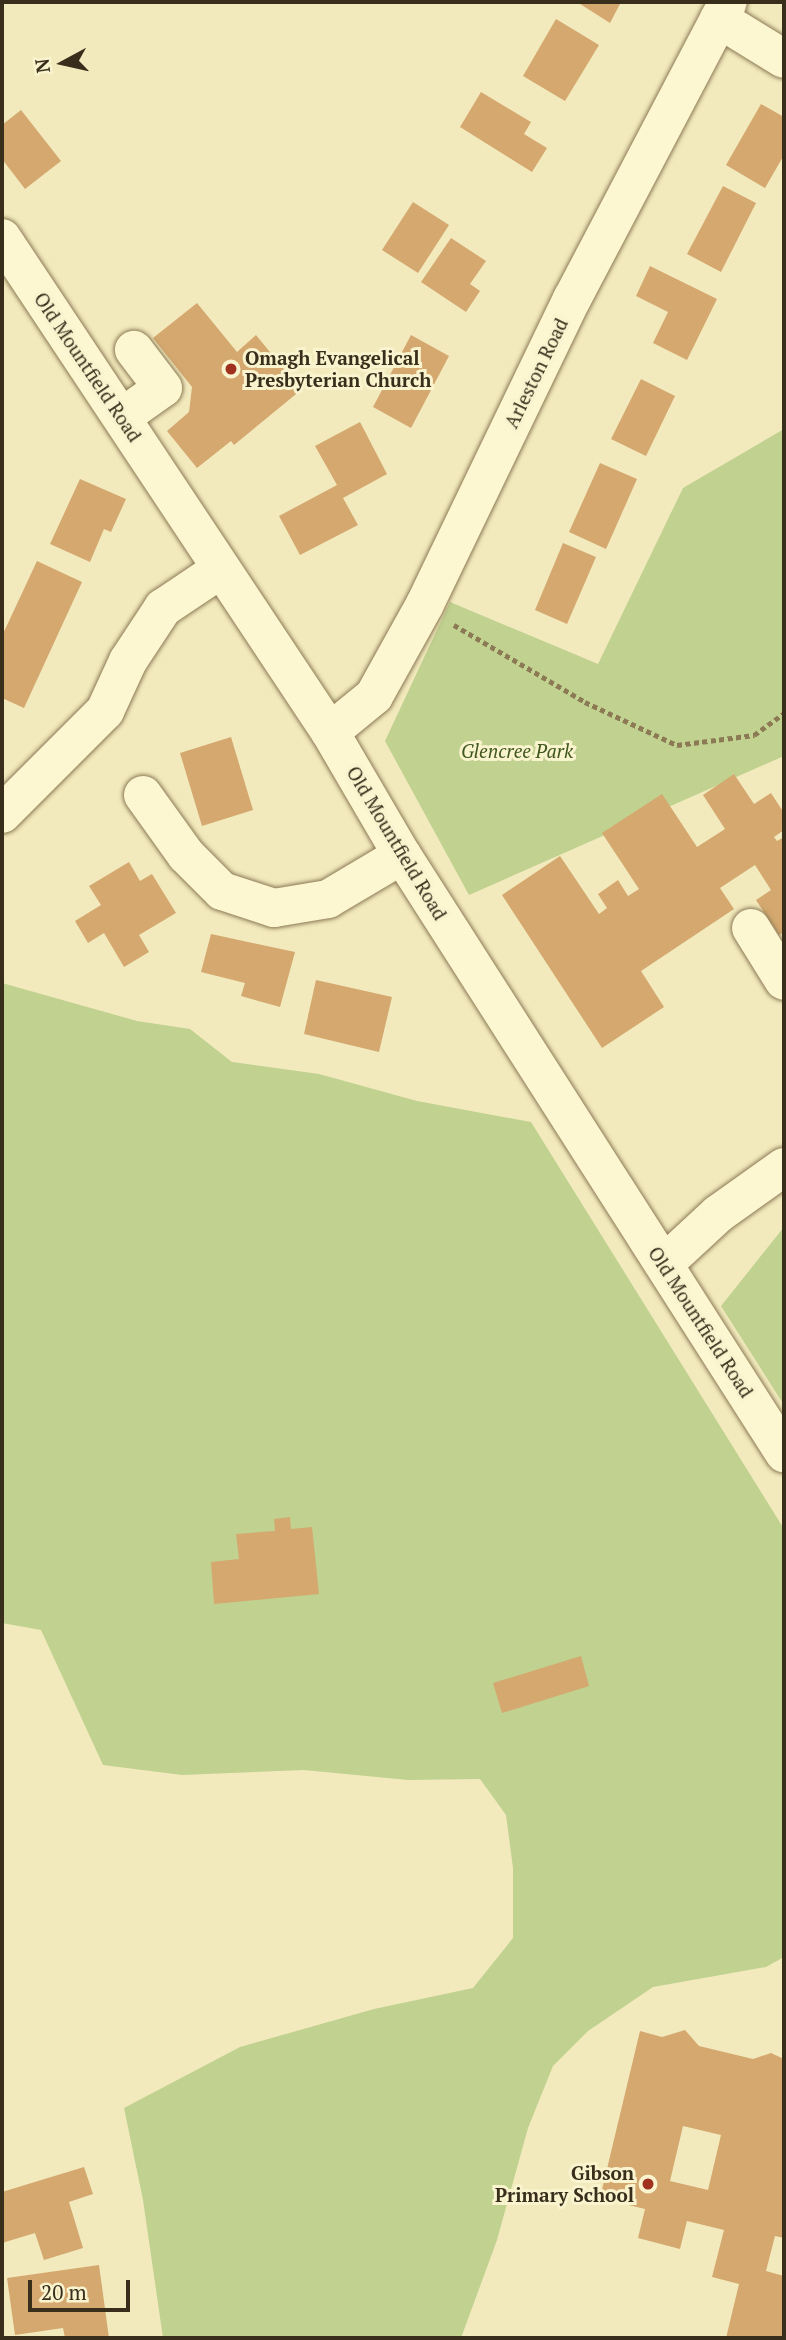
<!DOCTYPE html>
<style>
body{margin:0}
#map{position:relative;width:786px;height:2340px;overflow:hidden;background:#f2eabd;font-family:"PT Serif",serif}
div>[style]{position:absolute}
.green>*{inset:0;background:#c0d190}
.building>*{inset:0;background:#d4a86f}
.path>*{height:4.5px;margin-top:-2.25px;transform-origin:0;background:repeating-linear-gradient(90deg,#8c7a55 0 5px,transparent 0 8.5px)}
.roads{filter:drop-shadow(0 0 2px #8c7a55) drop-shadow(0 0 2px #8c7a55)}
.minor>*{height:38px;margin:-19px;padding:0 19px;transform-origin:19px;border-radius:19px;background:#fcf6d1}
.dots>*{width:19px;height:19px;translate:-50% -50%;box-sizing:border-box;border:4px solid #f9f3ce;border-radius:50%}
span{translate:-50% -50%;white-space:nowrap;text-align:center;line-height:1.15;-webkit-text-stroke:6px #f9f3ce;paint-order:stroke}
.poi-label{font-size:19px;color:#392e1b;font-weight:700}
.left{translate:0 -50%;text-align:left}
.right{translate:-100% -50%;text-align:right}
.street-label{font-size:19px;color:#392e1b}
.park-label{font-size:19px;color:#41581f;font-style:italic}
.frame{position:absolute;inset:0;border:4px solid #392e1b;pointer-events:none}
.north{position:absolute;left:28px;top:28px;width:70px;height:70px;-webkit-text-stroke:5px #f9f3ce;paint-order:stroke;rotate:262deg;font-size:19px;font-weight:700;line-height:28px;text-align:center;color:#392e1b}
.north::after{content:'';display:block;margin:auto;width:24px;height:32px;background:#392e1b;clip-path:polygon(50% 0,100% 100%,50% 72%,0 100%)}
.scale{position:absolute;left:28px;top:2280px;width:102px;height:32px;box-sizing:border-box;border:4px solid #392e1b;border-top:0;padding-left:9px;font-size:21px;line-height:24px;white-space:nowrap;color:#392e1b;-webkit-text-stroke:5px #f9f3ce;paint-order:stroke}
</style>
<div id="map">
<div class="green">
<div style="clip-path:polygon(784px 429px,784px 756px,469px 895px,385px 741px,450px 602px,598px 664px,683px 488px)"></div>
<div style="clip-path:polygon(2px 983px,137px 1021px,190px 1029px,232px 1062px,319px 1074px,417px 1101px,531px 1122px,784px 1529px,784px 1957px,766px 1967px,653px 1987px,588px 2031px,553px 2066px,528px 2128px,497px 2240px,461px 2338px,163px 2338px,143px 2200px,124px 2108px,240px 2047px,374px 2009px,473px 1988px,513px 1938px,513px 1868px,506px 1815px,480px 1779px,408px 1780px,304px 1770px,182px 1775px,103px 1765px,41px 1630px,2px 1623px)"></div>
<div style="clip-path:polygon(784px 1227px,784px 1405px,721px 1306px)"></div>
</div>
<div class="building">
<div style="clip-path:polygon(577px 2px,621px 2px,610px 23px)"></div>
<div style="clip-path:polygon(556px 19px,599px 45px,565px 101px,523px 76px)"></div>
<div style="clip-path:polygon(481px 92px,531px 122px,524px 134px,547px 148px,532px 172px,460px 127px)"></div>
<div style="clip-path:polygon(761px 104px,784px 117px,784px 155px,765px 188px,726px 165px)"></div>
<div style="clip-path:polygon(21px 110px,61px 161px,25px 189px,2px 159px,2px 125px)"></div>
<div style="clip-path:polygon(723px 186px,756px 203px,721px 272px,687px 254px)"></div>
<div style="clip-path:polygon(413px 202px,449px 225px,418px 273px,382px 250px)"></div>
<div style="clip-path:polygon(451px 238px,486px 261px,470px 284px,480px 291px,466px 312px,421px 282px)"></div>
<div style="clip-path:polygon(650px 266px,717px 299px,687px 360px,653px 343px,668px 312px,636px 296px)"></div>
<div style="clip-path:polygon(197px 303px,237px 352px,256px 335px,301px 390px,234px 445px,231px 441px,197px 468px,167px 431px,189px 412px,192px 387px,153px 338px)"></div>
<div style="clip-path:polygon(411px 335px,449px 356px,411px 428px,373px 407px)"></div>
<div style="clip-path:polygon(641px 379px,675px 396px,646px 456px,611px 439px)"></div>
<div style="clip-path:polygon(360px 422px,387px 474px,343px 498px,358px 525px,300px 555px,279px 516px,337px 485px,315px 446px)"></div>
<div style="clip-path:polygon(600px 463px,637px 479px,606px 549px,569px 532px)"></div>
<div style="clip-path:polygon(80px 479px,126px 499px,111px 532px,104px 529px,90px 562px,50px 544px)"></div>
<div style="clip-path:polygon(563px 543px,596px 557px,567px 624px,535px 610px)"></div>
<div style="clip-path:polygon(37px 561px,82px 582px,24px 708px,2px 698px,2px 636px)"></div>
<div style="clip-path:polygon(231px 737px,253px 810px,202px 826px,180px 753px)"></div>
<div style="clip-path:polygon(734px 774px,754px 804px,771px 793px,784px 813px,784px 830px,774px 837px,777px 841px,784px 837px,784px 932px,779px 935px,756px 900px,771px 890px,755px 865px,720px 888px,734px 909px,641px 971px,664px 1007px,602px 1048px,502px 895px,560px 856px,599px 914px,607px 908px,598px 894px,618px 880px,628px 896px,639px 889px,602px 833px,662px 794px,697px 847px,725px 829px,703px 795px)"></div>
<div style="clip-path:polygon(129px 862px,140px 881px,152px 874px,176px 913px,139px 935px,149px 952px,124px 967px,104px 933px,88px 943px,75px 921px,101px 905px,89px 886px)"></div>
<div style="clip-path:polygon(211px 934px,295px 952px,280px 1007px,241px 996px,245px 983px,201px 972px)"></div>
<div style="clip-path:polygon(316px 980px,392px 997px,379px 1052px,304px 1034px)"></div>
<div style="clip-path:polygon(290px 1517px,291px 1529px,312px 1527px,319px 1594px,214px 1604px,211px 1562px,239px 1559px,236px 1534px,275px 1531px,274px 1519px)"></div>
<div style="clip-path:polygon(581px 1656px,589px 1686px,502px 1713px,493px 1683px)"></div>
<div style="clip-path:polygon(evenodd,685px 2030px,699px 2046px,753px 2059px,771px 2053px,784px 2059px,784px 2238px,775px 2236px,766px 2271px,784px 2276px,784px 2338px,726px 2338px,739px 2284px,712px 2277px,724px 2230px,687px 2221px,680px 2249px,638px 2238px,645px 2209px,600px 2198px,640px 2031px,662px 2037px,685px 2030px,683px 2126px,721px 2135px,708px 2190px,670px 2181px,683px 2126px)"></div>
<div style="clip-path:polygon(84px 2167px,93px 2194px,69px 2202px,83px 2248px,44px 2260px,35px 2233px,2px 2243px,2px 2192px)"></div>
<div style="clip-path:polygon(99px 2265px,109px 2338px,65px 2338px,63px 2328px,15px 2335px,7px 2278px)"></div>
</div>
<div class="path">
<div style="left:454px;top:625px;width:152px;rotate:30.4deg"></div>
<div style="left:585px;top:702px;width:102px;rotate:25.1deg"></div>
<div style="left:677px;top:745px;width:78px;rotate:-7.4deg"></div>
<div style="left:754px;top:735px;width:37px;rotate:-36deg"></div>
</div>
<div class="roads">
<div class="minor">
<div style="left:719px;top:19px;width:76px;rotate:31.6deg"></div>
<div style="left:2px;top:238px;width:593px;rotate:56.42deg"></div>
<div style="left:330px;top:732px;width:143px;rotate:59.7deg"></div>
<div style="left:402px;top:855px;width:710px;rotate:57.43deg"></div>
<div style="left:122px;top:417px;width:50px;rotate:-35.3deg"></div>
<div style="left:163px;top:388px;width:48px;rotate:-127.3deg"></div>
<div style="left:330px;top:732px;width:57px;rotate:-39.3deg"></div>
<div style="left:374px;top:696px;width:105px;rotate:-61deg"></div>
<div style="left:425px;top:604px;width:339px;rotate:-64.3deg"></div>
<div style="left:572px;top:299px;width:335px;rotate:-62.3deg"></div>
<div style="left:143px;top:795px;width:74px;rotate:54.4deg"></div>
<div style="left:186px;top:855px;width:51px;rotate:45deg"></div>
<div style="left:222px;top:891px;width:55px;rotate:18.1deg"></div>
<div style="left:274px;top:908px;width:55px;rotate:-9.5deg"></div>
<div style="left:328px;top:899px;width:86px;rotate:-30.7deg"></div>
<div style="left:2px;top:814px;width:146px;rotate:-45deg"></div>
<div style="left:105px;top:711px;width:55px;rotate:-65.3deg"></div>
<div style="left:128px;top:661px;width:64px;rotate:-56.6deg"></div>
<div style="left:163px;top:608px;width:70px;rotate:-33.9deg"></div>
<div style="left:751px;top:928px;width:62px;rotate:58.1deg"></div>
<div style="left:664px;top:1264px;width:74px;rotate:-42.8deg"></div>
<div style="left:718px;top:1214px;width:81px;rotate:-35.5deg"></div>
</div>
</div>
<div class="dots">
<div style="left:231px;top:369px;background:#a0311f"></div>
<div style="left:648px;top:2184px;background:#a0311f"></div>
</div>
<div class="poi-label">
<span class="left" style="left:245px;top:369px">Omagh Evangelical<br>Presbyterian Church</span>
<span class="right" style="left:634px;top:2184px">Gibson<br>Primary School</span>
</div>
<div class="street-label">
<span style="left:88px;top:367px;rotate:56deg">Old Mountfield Road</span>
<span style="left:536px;top:373px;rotate:-64deg">Arleston Road</span>
<span style="left:397px;top:843px;rotate:59deg">Old Mountfield Road</span>
<span style="left:701px;top:1322px;rotate:57deg">Old Mountfield Road</span>
</div>
<div class="park-label">
<span style="left:517px;top:751px">Glencree Park</span>
</div>
<div class="frame"></div>
<div class="north">N</div>
<div class="scale">20 m</div>
</div>
